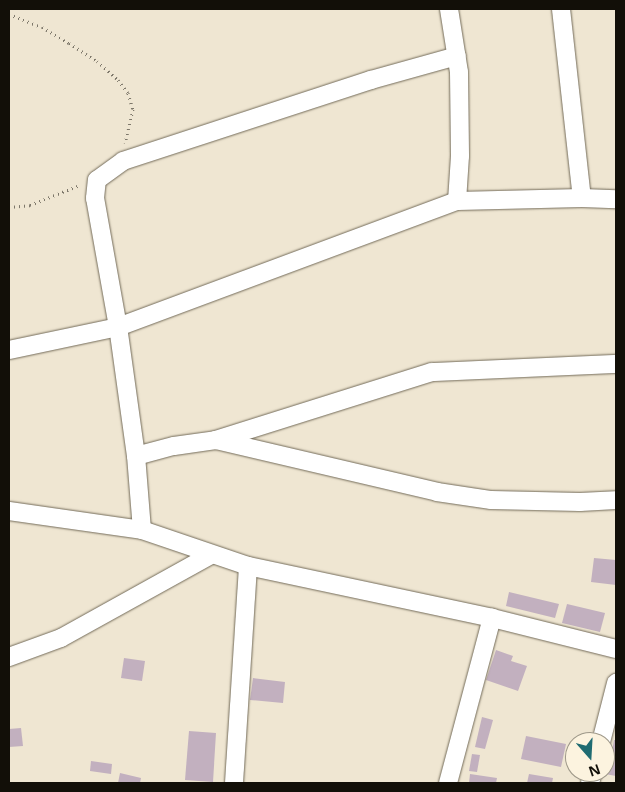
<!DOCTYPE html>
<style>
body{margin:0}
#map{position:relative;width:625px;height:792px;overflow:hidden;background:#efe6d2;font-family:"Noto Sans",sans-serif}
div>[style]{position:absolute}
.building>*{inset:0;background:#c2b0bf}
.path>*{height:3px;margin-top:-1.5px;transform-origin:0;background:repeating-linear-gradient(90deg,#7d776a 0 1px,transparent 0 5px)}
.roads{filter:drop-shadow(0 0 1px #736b59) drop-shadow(0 0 1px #736b59)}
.minor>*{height:18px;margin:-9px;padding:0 9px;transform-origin:9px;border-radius:9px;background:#fff}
span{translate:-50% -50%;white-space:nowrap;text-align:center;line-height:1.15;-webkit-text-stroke:5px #fcf3df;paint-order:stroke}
.frame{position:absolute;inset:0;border:10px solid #120f08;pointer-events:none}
.north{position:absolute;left:565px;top:732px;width:50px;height:50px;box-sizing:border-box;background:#fcf3df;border:1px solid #9e9889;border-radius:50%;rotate:161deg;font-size:14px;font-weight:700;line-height:20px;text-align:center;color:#120f08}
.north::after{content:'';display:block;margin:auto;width:18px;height:22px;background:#1f6b71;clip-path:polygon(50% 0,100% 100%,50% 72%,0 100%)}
</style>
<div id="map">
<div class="building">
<div style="clip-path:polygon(594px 558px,616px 560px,616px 585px,591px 582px)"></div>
<div style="clip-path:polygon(509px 592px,559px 604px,555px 618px,506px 606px)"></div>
<div style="clip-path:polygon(567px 604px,605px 613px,600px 632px,562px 623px)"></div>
<div style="clip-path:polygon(496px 650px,513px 656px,511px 661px,527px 666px,518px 691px,486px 680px)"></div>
<div style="clip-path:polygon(124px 658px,145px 661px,142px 681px,121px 678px)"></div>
<div style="clip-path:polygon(253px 678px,285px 682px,283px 703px,250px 700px)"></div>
<div style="clip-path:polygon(482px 717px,493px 720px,485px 749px,475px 747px)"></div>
<div style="clip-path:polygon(21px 728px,23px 746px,9px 747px,9px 729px)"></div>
<div style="clip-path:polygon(189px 731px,216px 733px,213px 782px,185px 780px)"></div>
<div style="clip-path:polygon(526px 736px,566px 744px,561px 767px,521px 759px)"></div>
<div style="clip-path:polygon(614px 740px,616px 740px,616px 776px,605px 774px,605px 756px,611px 757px)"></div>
<div style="clip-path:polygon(472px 754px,480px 755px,477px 772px,469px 771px)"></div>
<div style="clip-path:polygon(91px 761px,112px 764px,111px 774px,90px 771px)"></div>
<div style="clip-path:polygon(120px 773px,141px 778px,140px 783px,118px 783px)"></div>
<div style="clip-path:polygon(470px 774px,497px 778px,496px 783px,469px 783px)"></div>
<div style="clip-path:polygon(529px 774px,553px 778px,552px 783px,527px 783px)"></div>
</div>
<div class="path">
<div style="left:9px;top:14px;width:35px;rotate:22deg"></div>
<div style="left:42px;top:27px;width:31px;rotate:31deg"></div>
<div style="left:69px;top:43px;width:33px;rotate:33deg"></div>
<div style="left:97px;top:61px;width:28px;rotate:42deg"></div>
<div style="left:118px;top:80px;width:16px;rotate:52deg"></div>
<div style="left:128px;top:93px;width:17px;rotate:73deg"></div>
<div style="left:133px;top:109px;width:35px;rotate:103deg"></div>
<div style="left:9px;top:207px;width:21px;rotate:-5deg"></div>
<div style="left:30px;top:205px;width:54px;rotate:-21.8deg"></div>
</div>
<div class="roads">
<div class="minor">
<div style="left:449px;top:9px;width:64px;rotate:81deg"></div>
<div style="left:459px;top:72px;width:84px;rotate:89.3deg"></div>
<div style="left:460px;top:156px;width:45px;rotate:93.8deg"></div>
<div style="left:561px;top:9px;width:190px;rotate:83.7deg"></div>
<div style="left:9px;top:350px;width:111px;rotate:-11.9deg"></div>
<div style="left:118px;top:327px;width:362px;rotate:-20.4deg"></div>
<div style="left:457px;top:201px;width:125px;rotate:-1.4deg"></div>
<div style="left:582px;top:198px;width:34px;rotate:2deg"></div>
<div style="left:216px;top:440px;width:227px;rotate:13.2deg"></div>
<div style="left:437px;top:492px;width:55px;rotate:8.4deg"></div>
<div style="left:491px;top:500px;width:89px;rotate:1.3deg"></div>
<div style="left:580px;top:502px;width:36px;rotate:-3deg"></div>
<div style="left:136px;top:456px;width:130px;rotate:-97.9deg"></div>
<div style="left:118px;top:327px;width:131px;rotate:-100.1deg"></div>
<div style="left:95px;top:198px;width:18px;rotate:-84deg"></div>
<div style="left:97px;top:180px;width:32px;rotate:-36deg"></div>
<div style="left:123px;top:161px;width:261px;rotate:-18.1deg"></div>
<div style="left:371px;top:80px;width:89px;rotate:-15.6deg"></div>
<div style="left:9px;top:511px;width:134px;rotate:8.1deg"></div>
<div style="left:142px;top:530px;width:112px;rotate:18.8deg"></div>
<div style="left:248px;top:566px;width:249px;rotate:12deg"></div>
<div style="left:492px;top:618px;width:128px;rotate:14deg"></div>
<div style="left:142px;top:530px;width:74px;rotate:-94.6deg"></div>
<div style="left:136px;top:456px;width:39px;rotate:-15deg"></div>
<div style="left:174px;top:446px;width:42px;rotate:-8.1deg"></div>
<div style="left:216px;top:440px;width:226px;rotate:-17.5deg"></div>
<div style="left:432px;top:372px;width:184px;rotate:-2.5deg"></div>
<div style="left:9px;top:657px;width:55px;rotate:-20.1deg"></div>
<div style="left:61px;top:638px;width:171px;rotate:-29deg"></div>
<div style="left:601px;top:742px;width:61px;rotate:-75.7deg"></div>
<div style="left:234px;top:783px;width:217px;rotate:-86.3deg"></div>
<div style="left:448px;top:783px;width:171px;rotate:-75.1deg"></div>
<div style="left:590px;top:783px;width:11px;rotate:-75deg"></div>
</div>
</div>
<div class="frame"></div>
<div class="north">N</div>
</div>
